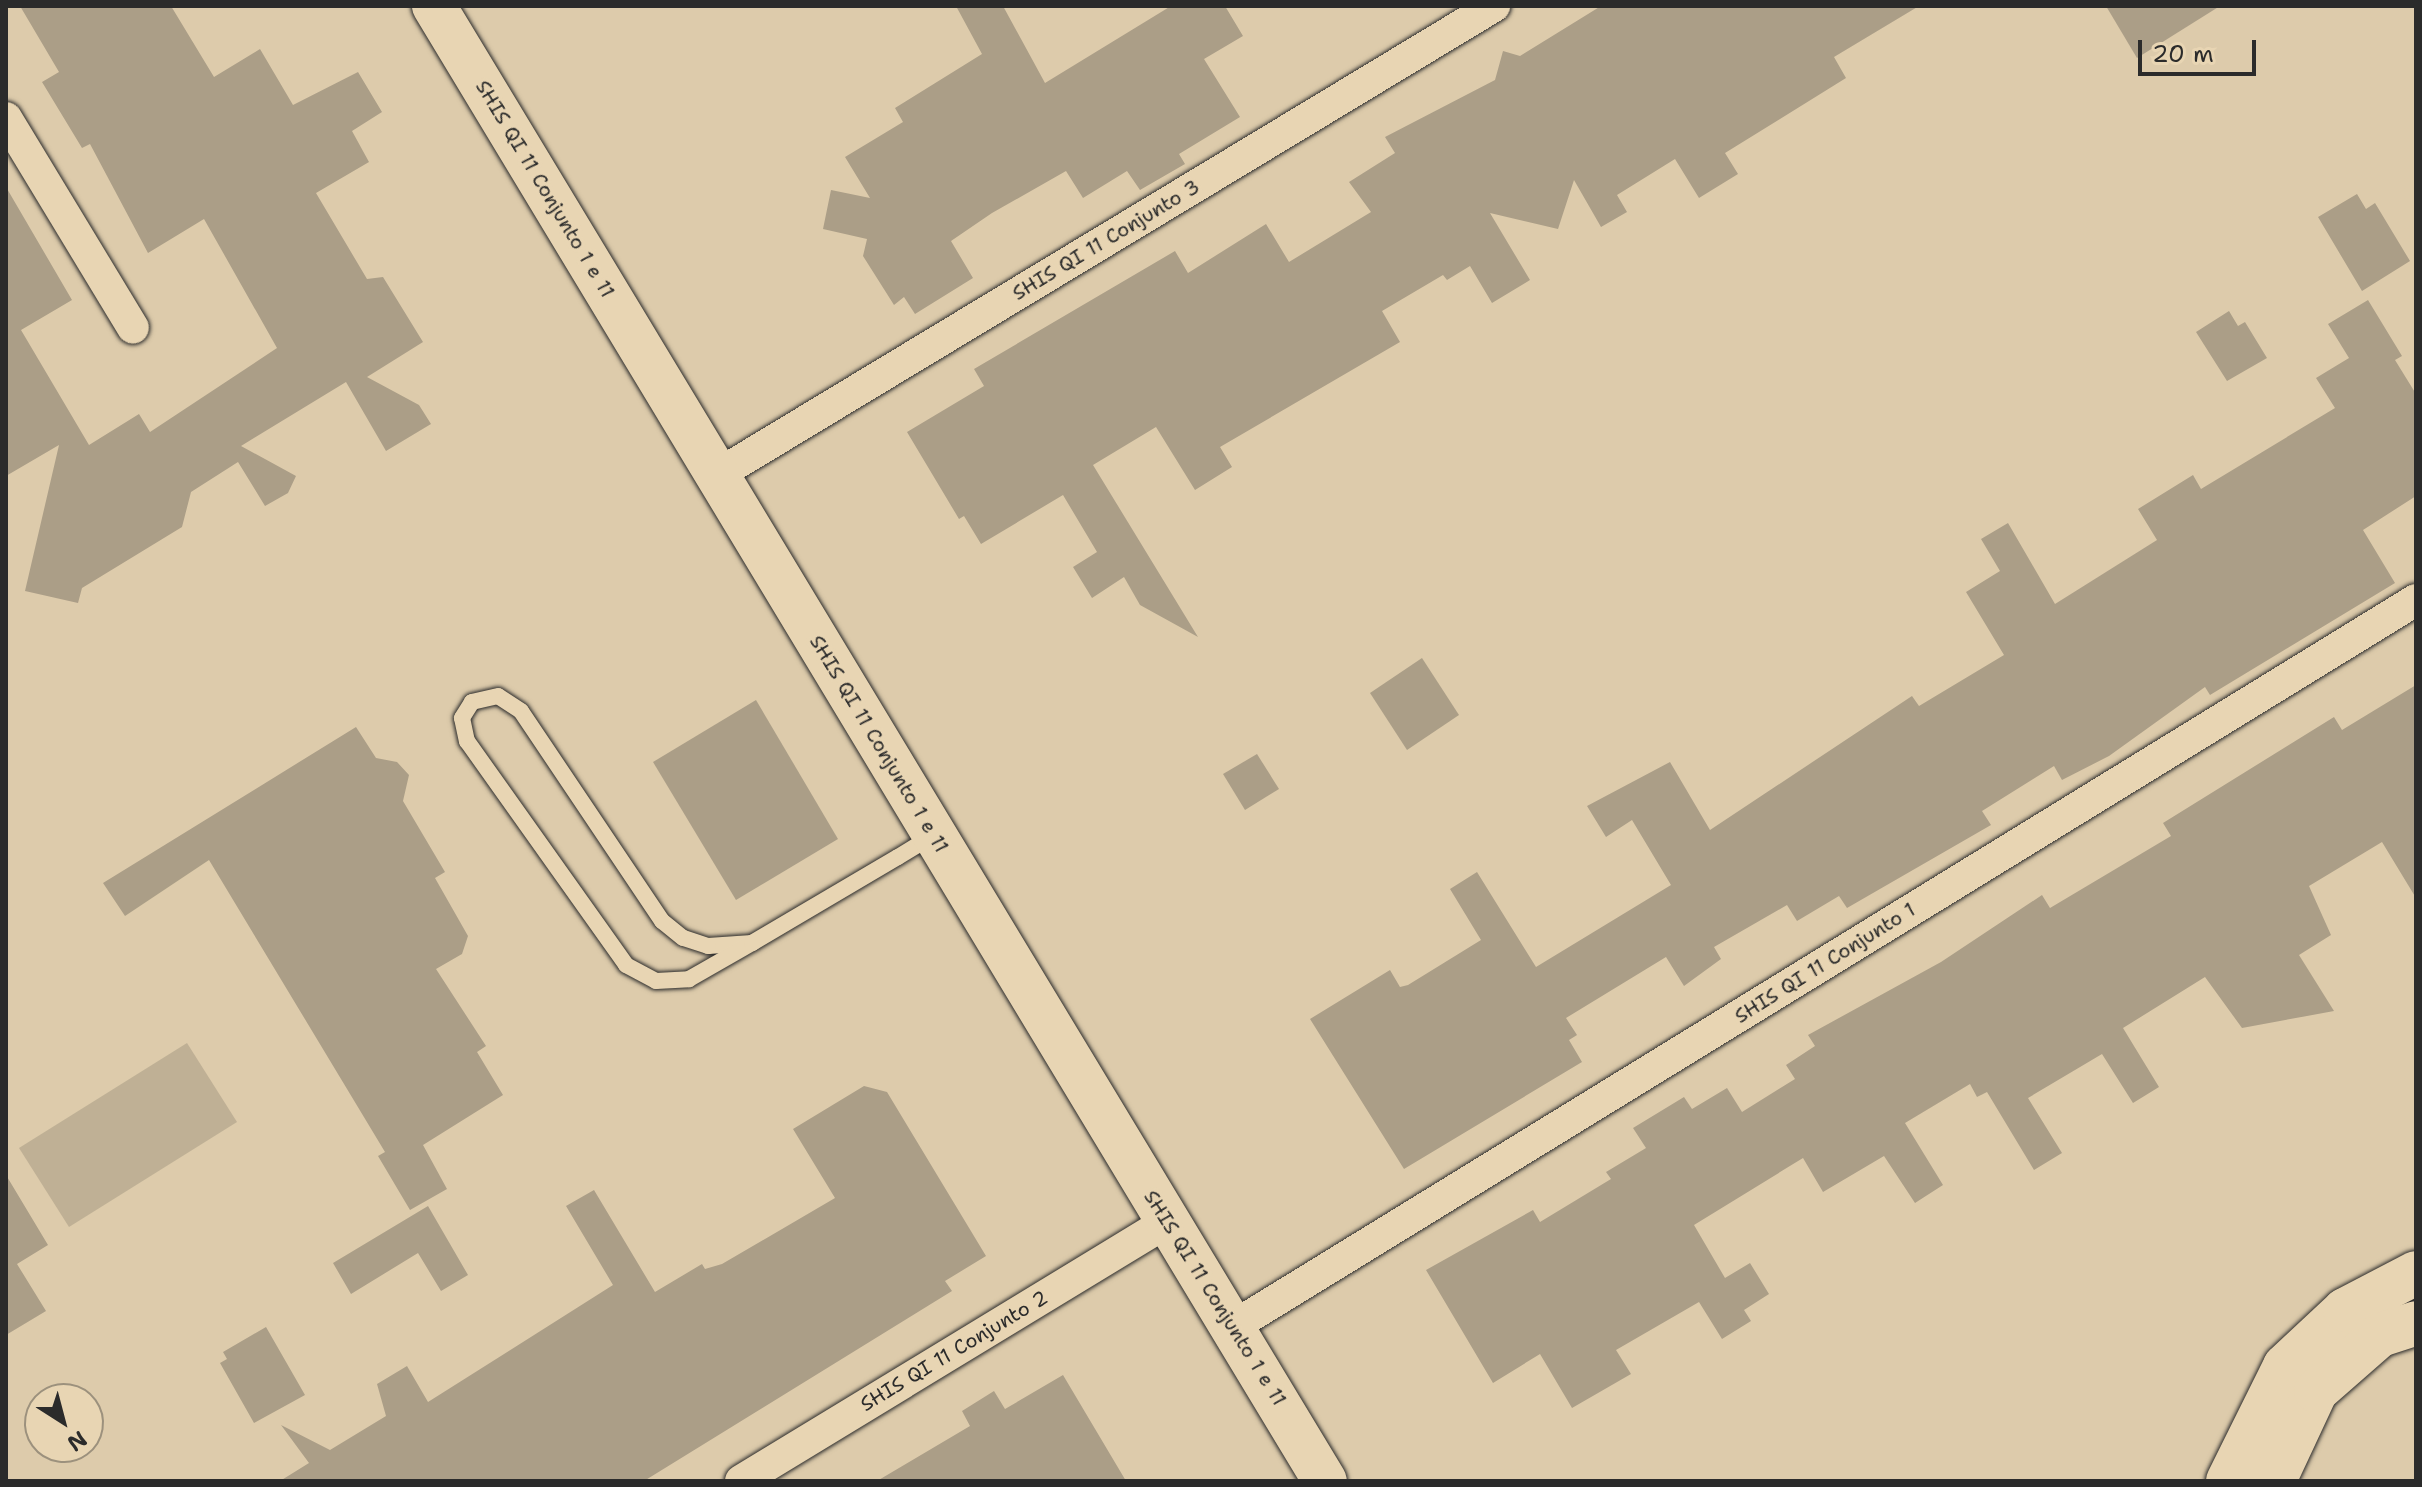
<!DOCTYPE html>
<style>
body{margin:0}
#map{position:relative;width:2422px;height:1487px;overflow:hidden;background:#ddcbab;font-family:"Shantell Sans",sans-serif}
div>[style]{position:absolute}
.green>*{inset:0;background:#bfb095}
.building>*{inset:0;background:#ab9e87}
.roads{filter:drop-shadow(0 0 2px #2b2b2b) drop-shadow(0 0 2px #2b2b2b)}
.lane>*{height:16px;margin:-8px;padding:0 8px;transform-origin:8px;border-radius:8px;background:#e8d5b3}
.street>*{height:32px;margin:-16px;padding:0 16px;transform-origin:16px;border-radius:16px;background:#e8d5b3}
.secondary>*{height:44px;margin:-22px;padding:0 22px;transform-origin:22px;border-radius:22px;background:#e8d5b3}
.primary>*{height:44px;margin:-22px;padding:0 22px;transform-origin:22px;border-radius:22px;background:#e8d5b3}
span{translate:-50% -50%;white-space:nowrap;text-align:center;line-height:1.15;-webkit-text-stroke:7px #e8d5b3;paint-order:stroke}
.street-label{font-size:20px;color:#2b2b2b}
.frame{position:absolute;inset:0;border:8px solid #2b2b2b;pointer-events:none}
.north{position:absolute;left:24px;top:1383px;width:80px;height:80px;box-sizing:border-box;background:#e8d5b3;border:2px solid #9c917d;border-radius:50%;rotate:144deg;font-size:22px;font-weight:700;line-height:32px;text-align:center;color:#2b2b2b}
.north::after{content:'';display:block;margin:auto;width:28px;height:36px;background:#2b2b2b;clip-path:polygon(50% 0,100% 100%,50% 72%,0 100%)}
.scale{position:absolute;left:2138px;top:40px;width:118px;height:36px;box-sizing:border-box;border:4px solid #2b2b2b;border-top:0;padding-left:10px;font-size:24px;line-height:28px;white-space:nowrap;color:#2b2b2b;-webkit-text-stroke:6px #e8d5b3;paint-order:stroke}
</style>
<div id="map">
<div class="green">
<div style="clip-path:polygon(187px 1043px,237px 1122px,69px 1227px,19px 1148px)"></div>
</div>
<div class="building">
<div style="clip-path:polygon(20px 6px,171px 6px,214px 77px,260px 49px,293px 105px,358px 72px,382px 112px,352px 131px,369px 162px,316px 193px,367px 279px,383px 277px,423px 342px,367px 377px,419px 405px,431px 424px,386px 451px,346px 382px,241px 446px,296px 476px,288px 493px,265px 506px,238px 462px,191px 492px,182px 527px,82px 588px,78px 603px,25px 591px,59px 445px,6px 476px,6px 187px,72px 300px,21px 330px,89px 445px,139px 414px,150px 432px,277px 348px,204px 219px,148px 253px,90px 144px,82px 148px,42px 82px,59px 72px)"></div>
<div style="clip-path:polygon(956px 6px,1003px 6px,1045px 83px,1171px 6px,1225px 6px,1243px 36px,1204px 59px,1240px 117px,1179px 154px,1185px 164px,1140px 190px,1127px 171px,1083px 198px,1066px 171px,992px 213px,951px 241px,973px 278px,915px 314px,904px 297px,894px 305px,863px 256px,867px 239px,823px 229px,831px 190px,870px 198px,845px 157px,903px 122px,895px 108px,982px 54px)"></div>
<div style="clip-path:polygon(1601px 6px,1919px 6px,1834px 57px,1846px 78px,1725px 153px,1738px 174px,1699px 198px,1675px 159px,1617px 195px,1627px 212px,1601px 227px,1574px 180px,1558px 229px,1490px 213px,1530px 280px,1492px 303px,1470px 266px,1447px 280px,1443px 275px,1382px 311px,1400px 342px,1220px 447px,1232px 467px,1195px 490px,1156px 427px,1093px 465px,1198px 637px,1140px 605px,1124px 577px,1092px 598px,1073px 567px,1097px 552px,1063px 495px,981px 544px,964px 516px,959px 519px,907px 432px,984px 386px,974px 369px,1175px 251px,1188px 273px,1266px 224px,1289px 262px,1371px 212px,1349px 182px,1395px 153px,1385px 137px,1495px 80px,1503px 51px,1520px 56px)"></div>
<div style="clip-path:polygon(2106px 6px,2220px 6px,2137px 58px)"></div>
<div style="clip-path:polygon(2357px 194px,2366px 209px,2375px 203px,2410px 261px,2362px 291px,2318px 217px)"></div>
<div style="clip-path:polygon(2368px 300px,2402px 356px,2395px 360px,2416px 394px,2416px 496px,2363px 530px,2395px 583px,2210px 695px,2205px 687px,2109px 756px,2062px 780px,2054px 766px,1982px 811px,1991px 825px,1847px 908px,1839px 896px,1797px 921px,1787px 905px,1714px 947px,1721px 959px,1684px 986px,1666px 957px,1566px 1018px,1577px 1035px,1569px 1040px,1582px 1062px,1404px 1169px,1310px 1019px,1390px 970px,1400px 987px,1408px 985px,1481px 940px,1450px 889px,1477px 872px,1536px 967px,1671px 885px,1632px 820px,1606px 837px,1587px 806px,1670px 762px,1710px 830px,1912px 696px,1919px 706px,2004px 655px,1966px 592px,2000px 571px,1981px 539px,2008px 523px,2055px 604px,2157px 540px,2138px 509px,2193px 475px,2201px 489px,2335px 408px,2316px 378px,2349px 358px,2328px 324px)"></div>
<div style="clip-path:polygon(2229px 311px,2238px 326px,2245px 322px,2267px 358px,2227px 381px,2196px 332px)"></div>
<div style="clip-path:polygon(1422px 658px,1459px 715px,1407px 750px,1370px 693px)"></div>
<div style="clip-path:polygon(2416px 685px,2416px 898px,2382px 842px,2309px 886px,2331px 935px,2299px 955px,2334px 1011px,2242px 1028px,2205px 977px,2123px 1028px,2159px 1087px,2133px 1103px,2102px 1054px,2028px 1098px,2062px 1153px,2034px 1170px,1987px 1092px,1977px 1097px,1970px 1084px,1905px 1123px,1943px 1185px,1915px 1203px,1884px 1156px,1823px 1192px,1803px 1158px,1694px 1225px,1725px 1278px,1750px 1263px,1769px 1294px,1744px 1310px,1751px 1321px,1722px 1339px,1699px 1302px,1616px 1350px,1631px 1374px,1572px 1408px,1540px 1354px,1493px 1383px,1426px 1270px,1533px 1210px,1540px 1222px,1611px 1179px,1606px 1172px,1646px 1148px,1633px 1128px,1684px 1097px,1692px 1109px,1727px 1088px,1742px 1112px,1795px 1079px,1786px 1065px,1815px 1046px,1808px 1035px,1941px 962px,2042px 895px,2050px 908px,2171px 836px,2163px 823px,2334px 717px,2342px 730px)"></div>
<div style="clip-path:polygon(756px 700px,838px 839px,736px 900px,653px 762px)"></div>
<div style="clip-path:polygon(356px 727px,376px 758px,397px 762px,409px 775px,403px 801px,445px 872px,435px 878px,468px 936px,462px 954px,436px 969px,486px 1046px,477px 1052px,503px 1095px,423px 1145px,447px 1189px,410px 1210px,378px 1156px,385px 1152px,209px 860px,125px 916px,103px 883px)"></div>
<div style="clip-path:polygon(1257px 754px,1279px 789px,1245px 810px,1223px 774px)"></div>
<div style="clip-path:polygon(864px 1086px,887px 1092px,986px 1256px,945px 1281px,952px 1291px,644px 1481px,280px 1481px,309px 1463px,281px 1425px,330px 1450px,386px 1416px,377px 1384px,407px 1366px,428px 1402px,613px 1285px,566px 1206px,594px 1190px,655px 1292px,702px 1264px,705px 1269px,722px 1264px,835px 1198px,793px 1129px)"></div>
<div style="clip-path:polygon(6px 1175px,48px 1245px,17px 1264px,46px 1311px,6px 1335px)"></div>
<div style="clip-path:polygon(428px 1206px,468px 1275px,441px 1291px,418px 1253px,351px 1294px,333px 1263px)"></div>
<div style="clip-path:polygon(266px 1327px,305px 1395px,254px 1423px,220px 1363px,227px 1359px,223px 1352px)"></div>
<div style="clip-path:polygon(1063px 1375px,1126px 1481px,877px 1481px,970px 1426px,962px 1411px,994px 1391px,1005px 1409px)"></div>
</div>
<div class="roads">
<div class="lane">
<div style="left:752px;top:943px;width:44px;rotate:176.1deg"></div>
<div style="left:708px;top:946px;width:26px;rotate:-162deg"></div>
<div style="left:683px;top:938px;width:27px;rotate:-141deg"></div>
<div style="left:662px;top:921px;width:253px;rotate:-123.9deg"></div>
<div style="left:521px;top:711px;width:27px;rotate:-147deg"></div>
<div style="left:498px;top:696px;width:27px;rotate:167deg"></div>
<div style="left:472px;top:702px;width:19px;rotate:122deg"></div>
<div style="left:462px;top:718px;width:24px;rotate:78deg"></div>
<div style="left:467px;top:741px;width:275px;rotate:54.6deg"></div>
<div style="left:626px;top:965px;width:34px;rotate:28deg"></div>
<div style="left:656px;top:981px;width:33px;rotate:-3deg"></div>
<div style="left:689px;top:979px;width:73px;rotate:-29.7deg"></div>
<div style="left:752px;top:943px;width:169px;rotate:-30.5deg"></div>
<div style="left:898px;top:857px;width:42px;rotate:-31.4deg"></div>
</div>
<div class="street">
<div style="left:6px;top:118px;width:245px;rotate:58.8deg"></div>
<div style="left:717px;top:475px;width:908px;rotate:-31.12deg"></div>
<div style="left:1234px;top:1326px;width:1387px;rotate:-31.56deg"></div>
<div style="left:741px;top:1481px;width:499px;rotate:-31.3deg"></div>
</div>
<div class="secondary">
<div style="left:434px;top:6px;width:1723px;rotate:58.87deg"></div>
</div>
<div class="primary">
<div style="left:2228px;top:1481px;width:128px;rotate:-63.6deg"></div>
<div style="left:2285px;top:1366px;width:82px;rotate:-43deg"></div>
<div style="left:2345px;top:1310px;width:80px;rotate:-27.5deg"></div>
<div style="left:2274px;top:1481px;width:99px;rotate:-65deg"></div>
<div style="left:2316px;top:1391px;width:85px;rotate:-41.2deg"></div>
<div style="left:2380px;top:1335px;width:38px;rotate:-18deg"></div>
</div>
</div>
<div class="street-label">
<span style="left:545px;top:189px;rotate:59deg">SHIS QI 11 Conjunto 1 e 11</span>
<span style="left:1106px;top:240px;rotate:-31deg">SHIS QI 11 Conjunto 3</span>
<span style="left:879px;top:744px;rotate:59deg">SHIS QI 11 Conjunto 1 e 11</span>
<span style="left:1825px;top:963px;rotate:-32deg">SHIS QI 11 Conjunto 1</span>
<span style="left:1215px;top:1298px;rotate:58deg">SHIS QI 11 Conjunto 1 e 11</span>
<span style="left:954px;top:1351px;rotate:-31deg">SHIS QI 11 Conjunto 2</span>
</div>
<div class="frame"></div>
<div class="north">N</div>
<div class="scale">20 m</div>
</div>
